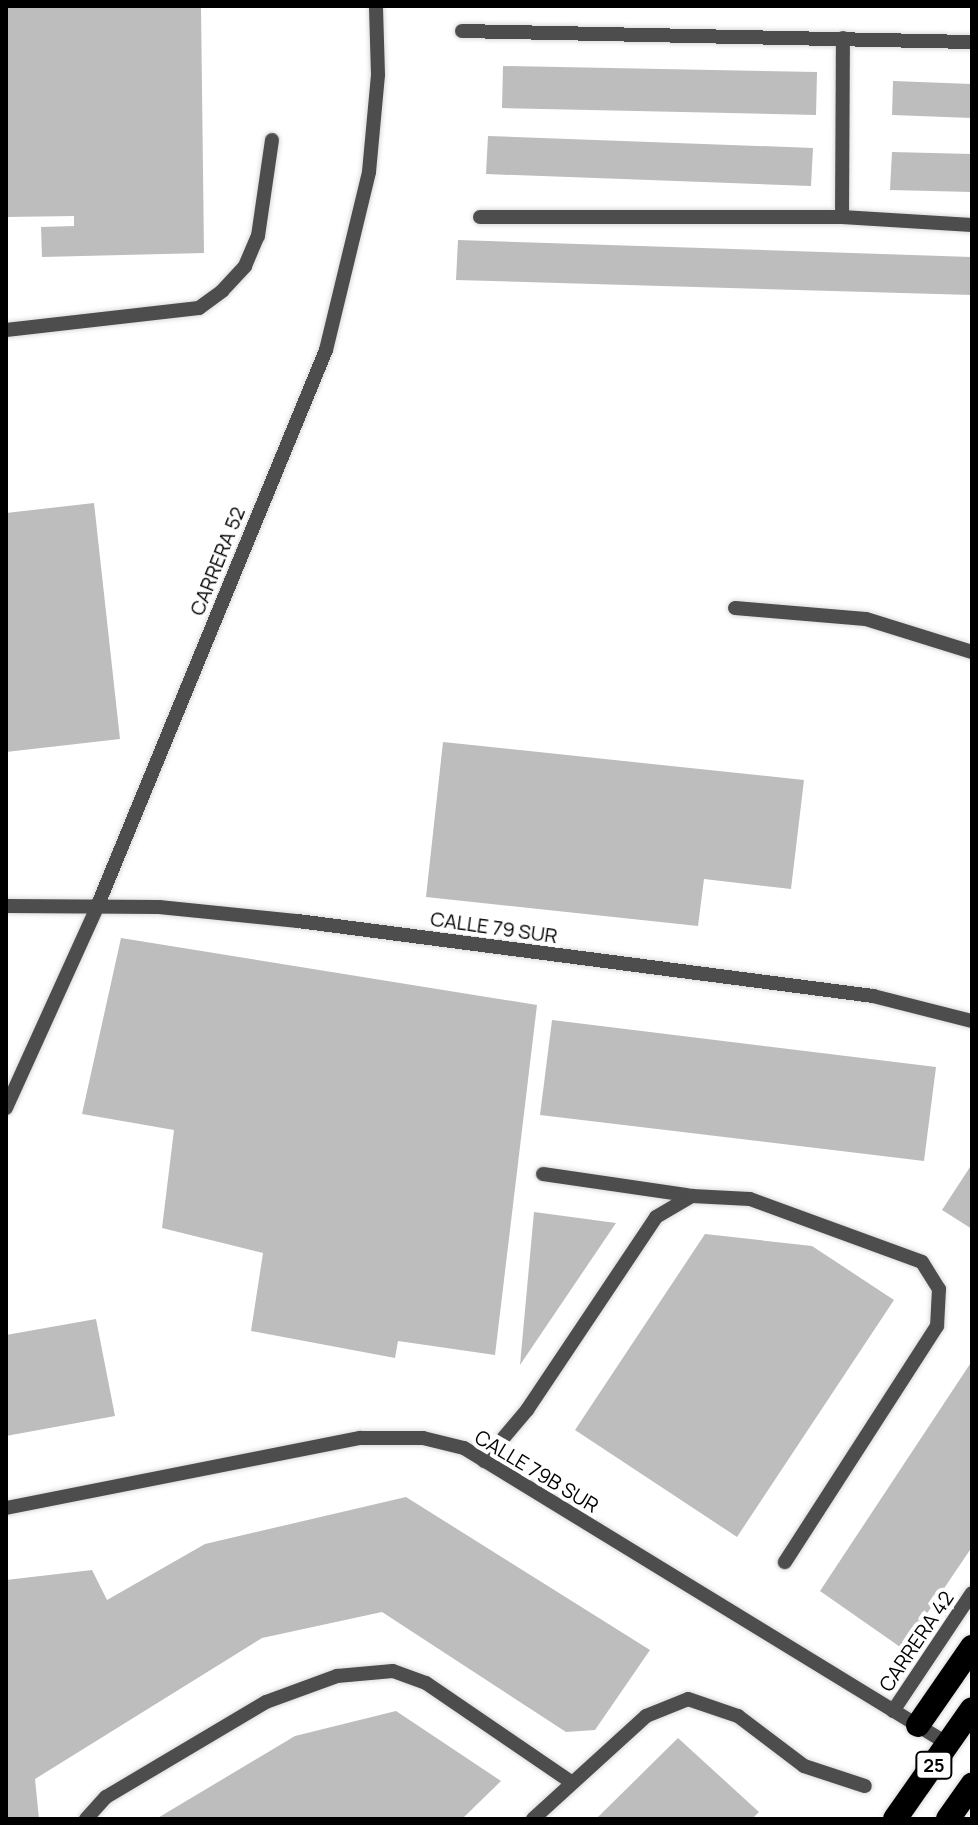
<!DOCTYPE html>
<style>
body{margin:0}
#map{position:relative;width:978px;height:1825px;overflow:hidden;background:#fff;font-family:Manrope,sans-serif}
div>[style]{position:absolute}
.building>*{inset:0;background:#bdbdbd}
.roads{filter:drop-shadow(0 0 2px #dbdbdb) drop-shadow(0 0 2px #dbdbdb)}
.minor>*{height:14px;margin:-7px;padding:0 7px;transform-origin:7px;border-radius:7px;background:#4d4d4d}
.highway>*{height:24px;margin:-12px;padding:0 12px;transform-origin:12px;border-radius:12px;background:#000}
span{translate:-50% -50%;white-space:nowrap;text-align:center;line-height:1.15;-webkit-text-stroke:8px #fff;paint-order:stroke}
.shield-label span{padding:2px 6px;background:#fff;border:2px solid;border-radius:6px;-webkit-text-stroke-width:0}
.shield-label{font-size:18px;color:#000;font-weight:700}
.street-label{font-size:20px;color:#000}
.frame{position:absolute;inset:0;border:8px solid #000;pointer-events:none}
</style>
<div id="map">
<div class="building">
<div style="clip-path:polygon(6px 6px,201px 6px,204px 253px,42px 257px,41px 227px,74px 226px,74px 216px,6px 217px)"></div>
<div style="clip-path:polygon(503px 66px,817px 72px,816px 115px,502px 108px)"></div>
<div style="clip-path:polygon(893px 81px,972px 84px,972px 118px,892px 115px)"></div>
<div style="clip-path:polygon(488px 136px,813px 148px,811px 186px,486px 174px)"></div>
<div style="clip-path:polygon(892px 152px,972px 154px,972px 192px,890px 190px)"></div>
<div style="clip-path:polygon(458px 240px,972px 257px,972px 295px,456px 280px)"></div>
<div style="clip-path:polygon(94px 503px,120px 739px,6px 752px,6px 513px)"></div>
<div style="clip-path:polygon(443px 742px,804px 780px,791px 889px,704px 879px,698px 926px,426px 897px)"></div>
<div style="clip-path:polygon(121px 938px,537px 1005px,495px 1355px,398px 1341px,395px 1358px,251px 1331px,263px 1253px,162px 1228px,174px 1130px,82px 1114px)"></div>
<div style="clip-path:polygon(552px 1020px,936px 1067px,924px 1161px,540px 1115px)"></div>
<div style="clip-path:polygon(972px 1164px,972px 1229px,942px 1210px)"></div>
<div style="clip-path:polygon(534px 1212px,616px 1223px,520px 1365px)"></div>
<div style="clip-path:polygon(705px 1234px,812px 1246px,894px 1300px,737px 1537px,575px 1430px)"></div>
<div style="clip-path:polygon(96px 1319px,115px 1416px,6px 1436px,6px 1335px)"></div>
<div style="clip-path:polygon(972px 1361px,972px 1547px,903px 1649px,820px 1591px)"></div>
<div style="clip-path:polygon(406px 1497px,650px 1650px,595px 1730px,566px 1732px,382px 1612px,262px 1638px,35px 1779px,39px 1819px,6px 1819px,6px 1580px,92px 1570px,107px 1600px,205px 1544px)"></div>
<div style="clip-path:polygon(396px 1711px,501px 1781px,462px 1819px,156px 1819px,295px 1736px)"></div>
<div style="clip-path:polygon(678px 1738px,759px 1812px,752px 1819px,596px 1819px)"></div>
</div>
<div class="roads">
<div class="minor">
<div style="left:462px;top:31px;width:510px;rotate:1.24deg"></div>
<div style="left:480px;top:217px;width:362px"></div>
<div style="left:842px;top:217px;width:130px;rotate:3.5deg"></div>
<div style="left:842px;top:217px;width:179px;rotate:-89.7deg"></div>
<div style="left:6px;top:330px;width:194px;rotate:-6.5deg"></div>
<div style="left:199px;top:308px;width:29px;rotate:-36deg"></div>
<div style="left:222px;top:291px;width:34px;rotate:-47deg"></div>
<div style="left:245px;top:266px;width:33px;rotate:-67deg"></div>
<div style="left:258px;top:236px;width:97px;rotate:-81.7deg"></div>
<div style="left:735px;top:608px;width:131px;rotate:4.8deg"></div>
<div style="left:866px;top:619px;width:111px;rotate:17.3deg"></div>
<div style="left:6px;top:906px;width:153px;rotate:0.4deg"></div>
<div style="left:159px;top:907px;width:140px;rotate:5.8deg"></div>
<div style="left:298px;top:921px;width:580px;rotate:7.43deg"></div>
<div style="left:873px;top:996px;width:102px;rotate:14.2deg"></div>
<div style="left:6px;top:1108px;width:221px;rotate:-65.6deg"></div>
<div style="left:97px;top:907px;width:602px;rotate:-67.65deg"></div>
<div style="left:326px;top:350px;width:183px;rotate:-76.4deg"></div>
<div style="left:369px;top:172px;width:97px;rotate:-84.7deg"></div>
<div style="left:378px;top:75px;width:69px;rotate:-91.7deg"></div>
<div style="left:543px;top:1174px;width:146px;rotate:8.3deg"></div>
<div style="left:484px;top:1461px;width:67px;rotate:-49.9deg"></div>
<div style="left:527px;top:1410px;width:232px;rotate:-56.2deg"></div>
<div style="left:656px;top:1217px;width:42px;rotate:-30.3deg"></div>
<div style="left:692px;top:1196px;width:58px;rotate:3deg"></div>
<div style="left:750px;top:1199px;width:183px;rotate:20.1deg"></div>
<div style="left:922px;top:1262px;width:32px;rotate:58deg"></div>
<div style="left:939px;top:1289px;width:37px;rotate:93deg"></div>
<div style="left:937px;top:1326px;width:281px;rotate:122.8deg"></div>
<div style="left:6px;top:1508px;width:361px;rotate:-11.2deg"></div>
<div style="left:360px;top:1438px;width:63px"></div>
<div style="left:423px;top:1438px;width:42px;rotate:13.7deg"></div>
<div style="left:464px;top:1448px;width:567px;rotate:31.45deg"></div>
<div style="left:893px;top:1711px;width:142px;rotate:-56.2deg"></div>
<div style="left:86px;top:1819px;width:30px;rotate:-48deg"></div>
<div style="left:106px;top:1797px;width:186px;rotate:-30.7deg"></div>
<div style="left:266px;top:1702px;width:76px;rotate:-20.1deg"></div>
<div style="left:337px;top:1676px;width:56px;rotate:-5.1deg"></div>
<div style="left:393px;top:1671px;width:35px;rotate:20deg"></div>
<div style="left:426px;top:1683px;width:176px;rotate:34.3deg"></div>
<div style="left:533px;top:1819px;width:153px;rotate:-42.3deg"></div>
<div style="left:646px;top:1716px;width:45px;rotate:-22deg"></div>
<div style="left:688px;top:1699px;width:53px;rotate:18.8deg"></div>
<div style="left:738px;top:1716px;width:83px;rotate:37.1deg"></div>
<div style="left:804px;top:1766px;width:64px;rotate:18.2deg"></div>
</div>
<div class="highway">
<div style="left:918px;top:1725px;width:95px;rotate:-55.3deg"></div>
<div style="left:895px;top:1819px;width:134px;rotate:-55deg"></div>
<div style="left:948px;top:1819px;width:42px;rotate:-54.8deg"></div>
</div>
</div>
<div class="shield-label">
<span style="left:934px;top:1765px">25</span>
</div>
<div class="street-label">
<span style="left:217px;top:561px;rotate:-68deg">CARRERA 52</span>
<span style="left:494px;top:927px;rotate:8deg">CALLE 79 SUR</span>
<span style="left:537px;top:1471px;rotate:31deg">CALLE 79B SUR</span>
<span style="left:916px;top:1641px;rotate:-56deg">CARRERA 42</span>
</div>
<div class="frame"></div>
</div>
